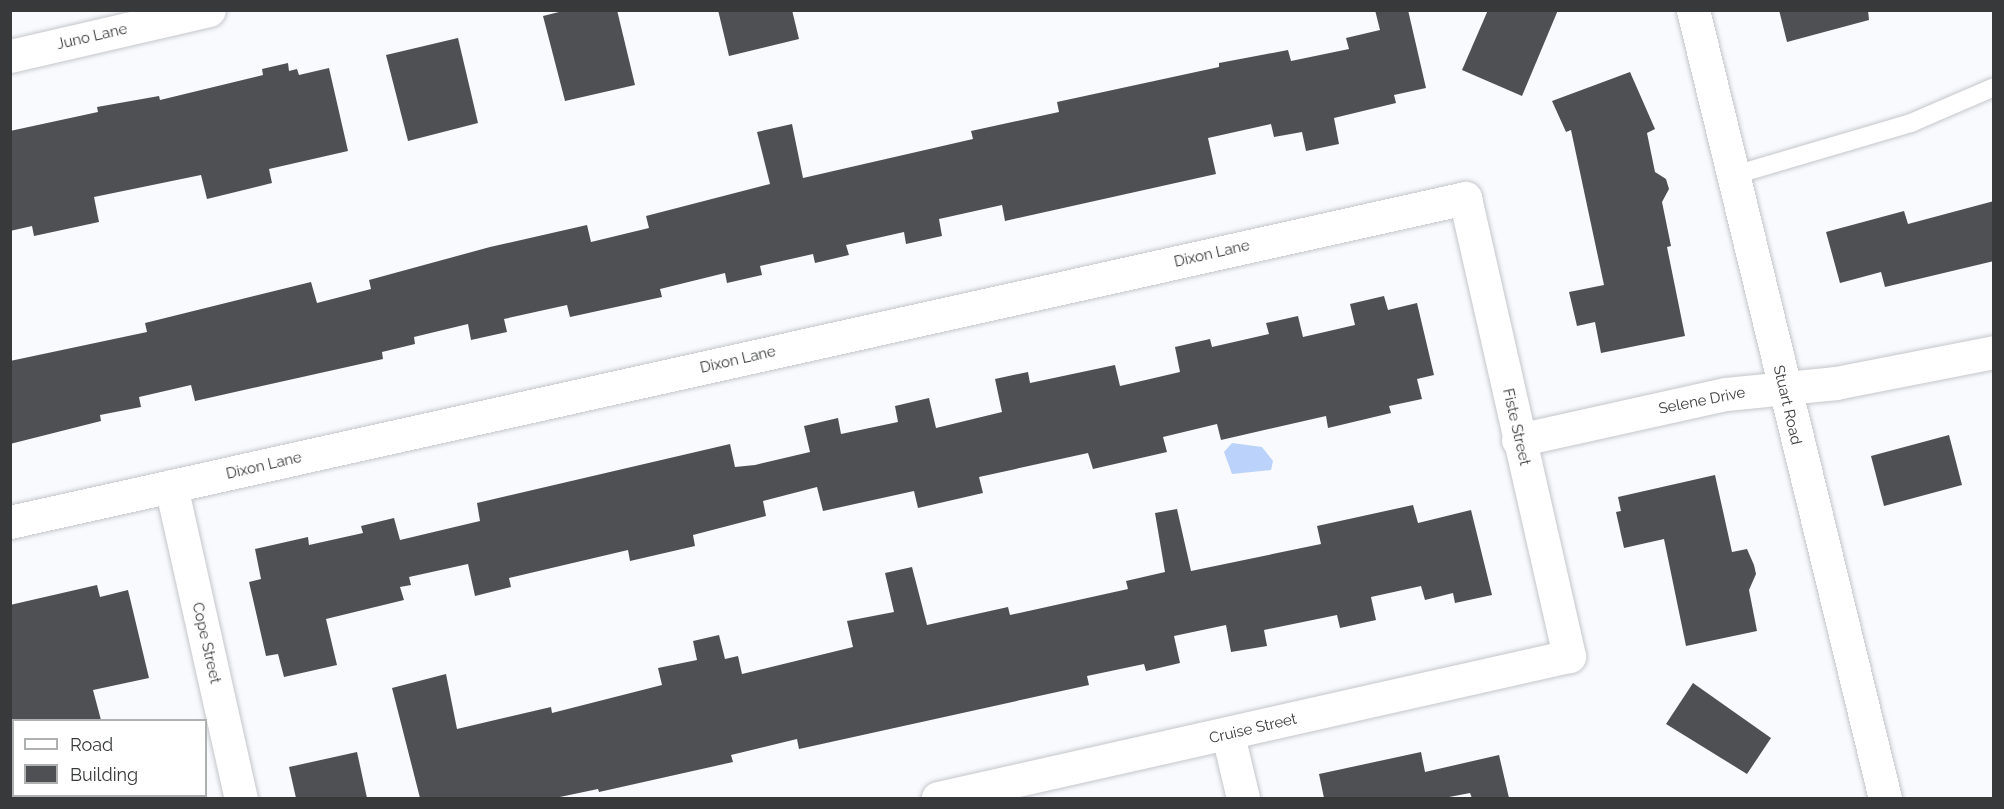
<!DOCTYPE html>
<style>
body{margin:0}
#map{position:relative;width:2004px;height:809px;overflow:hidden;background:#f8fafe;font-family:Raleway,sans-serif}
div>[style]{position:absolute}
.water>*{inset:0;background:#bbd2fb}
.building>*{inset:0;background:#4f5053}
.roads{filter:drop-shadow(0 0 2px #c4c6ca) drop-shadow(0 0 2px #c4c6ca)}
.service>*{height:18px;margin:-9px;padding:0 9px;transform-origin:9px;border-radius:9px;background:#fff}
.minor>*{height:33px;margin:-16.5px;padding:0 16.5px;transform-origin:16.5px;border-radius:16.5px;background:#fff}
.tertiary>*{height:33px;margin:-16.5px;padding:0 16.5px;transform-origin:16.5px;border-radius:16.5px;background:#fff}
span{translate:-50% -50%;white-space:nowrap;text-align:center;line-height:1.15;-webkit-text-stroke:6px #fff;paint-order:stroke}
.street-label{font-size:15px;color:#38393a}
.frame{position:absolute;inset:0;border:12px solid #38393a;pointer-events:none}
.legend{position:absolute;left:12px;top:719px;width:195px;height:78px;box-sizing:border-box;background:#fff;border:2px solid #afb0b0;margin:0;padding:8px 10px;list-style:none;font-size:18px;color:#38393a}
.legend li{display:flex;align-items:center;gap:12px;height:30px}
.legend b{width:30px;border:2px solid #afb0b0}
</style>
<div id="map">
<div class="water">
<div style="clip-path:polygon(1232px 443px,1262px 447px,1273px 461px,1271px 470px,1232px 474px,1224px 452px)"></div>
</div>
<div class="building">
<div style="clip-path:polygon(567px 10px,617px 10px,635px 85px,565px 101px,543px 16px)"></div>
<div style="clip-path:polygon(718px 10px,792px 10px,799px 39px,729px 56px)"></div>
<div style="clip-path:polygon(1375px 10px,1408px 10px,1426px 88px,1394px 95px,1396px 103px,1334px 118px,1339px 144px,1306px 151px,1302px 132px,1274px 137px,1271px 124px,1208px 138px,1216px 174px,1005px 221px,1002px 205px,939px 219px,942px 236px,906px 244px,904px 232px,846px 245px,849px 255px,815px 263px,813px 254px,760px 266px,762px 275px,727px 283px,725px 273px,660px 289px,662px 297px,570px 317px,567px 305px,504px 319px,507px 332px,471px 340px,468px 324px,414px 337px,415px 344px,382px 352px,383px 359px,195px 401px,191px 385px,139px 397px,141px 407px,100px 415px,101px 421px,10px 444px,10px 361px,147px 332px,145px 323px,311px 282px,317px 303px,371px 289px,369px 280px,490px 247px,587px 225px,591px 242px,649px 228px,646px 216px,770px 184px,757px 132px,792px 124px,803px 178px,973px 139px,971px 131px,1059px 112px,1057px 102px,1219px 67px,1219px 63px,1288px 50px,1291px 61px,1349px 49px,1346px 38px,1380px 30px)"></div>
<div style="clip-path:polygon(1488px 10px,1558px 10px,1522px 96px,1462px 70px)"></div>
<div style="clip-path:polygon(1779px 10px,1868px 10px,1869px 20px,1787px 42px)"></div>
<div style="clip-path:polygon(458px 38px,478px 123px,408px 141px,386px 55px)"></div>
<div style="clip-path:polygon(288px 63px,289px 71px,297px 69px,299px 75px,329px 68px,348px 151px,269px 169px,272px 183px,207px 199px,201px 175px,94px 197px,99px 222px,34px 236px,32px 226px,10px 231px,10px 131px,98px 112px,97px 107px,159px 96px,160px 100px,263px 75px,262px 69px)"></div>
<div style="clip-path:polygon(1630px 72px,1655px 129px,1647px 133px,1655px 172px,1666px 179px,1669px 189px,1662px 202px,1671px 246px,1667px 247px,1685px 336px,1601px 353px,1595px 322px,1577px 326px,1569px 292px,1604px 285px,1571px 130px,1566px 132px,1552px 101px)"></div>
<div style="clip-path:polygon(1994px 201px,1994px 261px,1885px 287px,1881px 272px,1840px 283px,1826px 232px,1904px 211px,1908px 224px)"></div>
<div style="clip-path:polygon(1384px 296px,1388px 310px,1417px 303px,1434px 375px,1417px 379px,1422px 399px,1389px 406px,1391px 413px,1328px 428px,1326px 416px,1221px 440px,1217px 424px,1163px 437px,1167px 452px,1093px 469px,1088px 453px,979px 477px,983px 493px,918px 508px,914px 491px,823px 511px,817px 487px,763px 501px,766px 516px,693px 535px,695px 546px,630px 561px,628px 550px,509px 578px,511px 587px,475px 596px,468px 564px,409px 577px,411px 585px,400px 587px,404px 600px,326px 619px,337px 665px,284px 677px,278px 654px,266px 656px,249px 582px,261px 579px,255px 549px,308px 537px,309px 545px,363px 533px,361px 526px,394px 518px,400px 540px,480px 521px,477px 503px,730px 444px,735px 467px,755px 465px,810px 452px,804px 426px,838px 418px,841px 434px,898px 422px,895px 406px,929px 398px,936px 428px,1002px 412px,995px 379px,1028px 372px,1030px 383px,1115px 365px,1120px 386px,1180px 372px,1175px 347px,1210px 339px,1212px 347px,1269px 334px,1266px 323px,1298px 316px,1303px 337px,1355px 325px,1350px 304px)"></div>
<div style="clip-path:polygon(1949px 435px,1962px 485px,1884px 506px,1871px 456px)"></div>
<div style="clip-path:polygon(1715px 475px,1732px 552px,1747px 549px,1754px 565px,1756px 574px,1749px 590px,1757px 631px,1686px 646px,1664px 539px,1624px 548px,1616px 512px,1621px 511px,1618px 497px)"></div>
<div style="clip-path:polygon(1413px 505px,1418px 523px,1471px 510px,1492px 595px,1455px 603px,1453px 593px,1425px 600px,1421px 586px,1371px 597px,1376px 620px,1340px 628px,1337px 615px,1264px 630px,1267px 646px,1231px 652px,1226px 625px,1174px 636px,1180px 663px,1146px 671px,1144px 664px,1087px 676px,1089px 685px,799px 749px,797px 739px,731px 755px,733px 762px,599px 792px,598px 789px,555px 798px,420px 798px,392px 688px,446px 674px,457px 729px,551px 707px,552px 713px,662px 685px,658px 668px,697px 660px,693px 641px,719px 635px,725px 659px,738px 656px,742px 674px,853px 647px,847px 621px,894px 612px,885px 573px,912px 567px,927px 625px,1008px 607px,1010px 615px,1128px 589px,1126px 581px,1165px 572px,1155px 513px,1177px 509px,1191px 571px,1321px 544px,1317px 526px)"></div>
<div style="clip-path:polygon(97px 585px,100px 597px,128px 590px,149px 678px,93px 690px,101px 720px,10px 720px,10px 605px)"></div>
<div style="clip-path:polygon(1693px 683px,1771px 738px,1747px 774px,1666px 724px)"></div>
<div style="clip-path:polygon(357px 752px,367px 798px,296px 798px,289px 767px)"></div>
<div style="clip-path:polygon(1421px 752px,1425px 772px,1499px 755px,1509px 798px,1472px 798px,1470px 793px,1444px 798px,1324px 798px,1319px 774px)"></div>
</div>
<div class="roads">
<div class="service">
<div style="left:1731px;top:176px;width:188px;rotate:-16.4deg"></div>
<div style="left:1911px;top:123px;width:90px;rotate:-23.4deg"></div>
</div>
<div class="minor">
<div style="left:10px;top:56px;width:204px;rotate:-13deg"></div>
<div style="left:1518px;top:440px;width:213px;rotate:-12.5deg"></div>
<div style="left:1726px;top:394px;width:111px;rotate:-5.7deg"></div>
<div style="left:1836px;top:383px;width:161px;rotate:-11.1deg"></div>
<div style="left:171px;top:486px;width:320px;rotate:77.4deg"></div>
<div style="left:10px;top:522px;width:1491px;rotate:-12.55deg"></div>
<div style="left:1465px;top:198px;width:470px;rotate:77.2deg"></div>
<div style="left:1569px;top:656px;width:647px;rotate:167.32deg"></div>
<div style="left:1228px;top:735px;width:65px;rotate:76.6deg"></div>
</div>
<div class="tertiary">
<div style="left:1693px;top:10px;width:811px;rotate:76.31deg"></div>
</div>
</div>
<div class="street-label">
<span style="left:92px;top:37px;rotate:-13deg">Juno Lane</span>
<span style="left:1212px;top:254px;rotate:-13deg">Dixon Lane</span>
<span style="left:738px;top:360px;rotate:-13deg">Dixon Lane</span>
<span style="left:1702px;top:401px;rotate:-11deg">Selene Drive</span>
<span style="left:1787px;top:405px;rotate:77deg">Stuart Road</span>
<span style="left:1516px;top:427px;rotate:77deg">Fiste Street</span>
<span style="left:264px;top:466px;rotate:-13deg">Dixon Lane</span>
<span style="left:206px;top:643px;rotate:77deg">Cope Street</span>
<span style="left:1253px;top:729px;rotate:-13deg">Cruise Street</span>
</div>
<div class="frame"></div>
<ul class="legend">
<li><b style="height:8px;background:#fff"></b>Road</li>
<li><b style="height:16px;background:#4f5053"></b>Building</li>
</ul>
</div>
